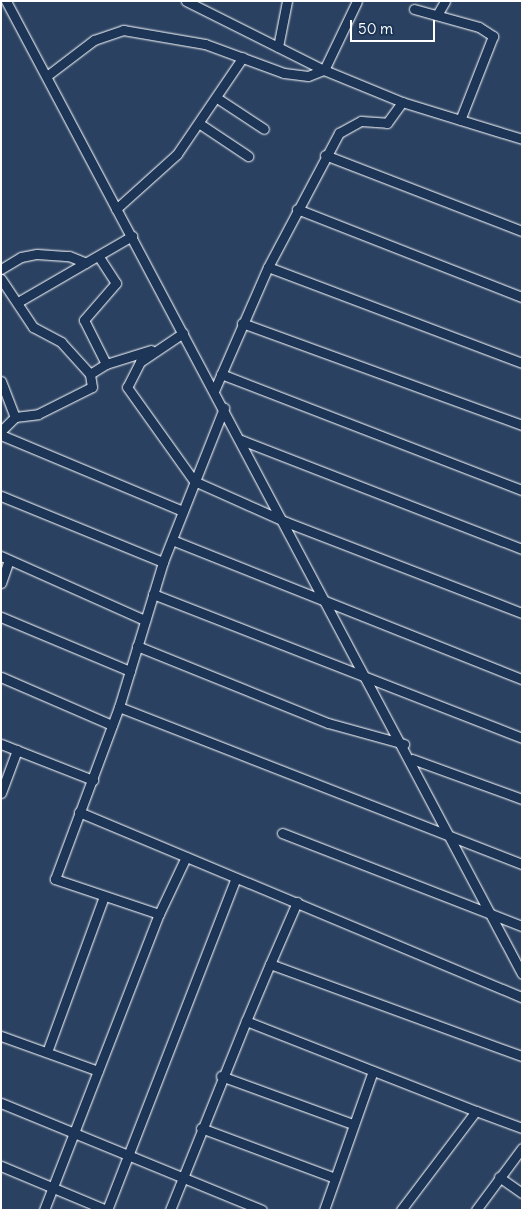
<!DOCTYPE html>
<style>
body{margin:0}
#map{position:relative;width:523px;height:1211px;overflow:hidden;background:#2a4161;font-family:Delius,sans-serif}
div>[style]{position:absolute}
.roads{filter:drop-shadow(0 0 1px #fff) drop-shadow(0 0 1px #fff)}
.minor>*{height:9px;margin:-4.5px;padding:0 4.5px;transform-origin:4.5px;border-radius:4.5px;background:#1d3557}
span{translate:-50% -50%;white-space:nowrap;text-align:center;line-height:1.15;-webkit-text-stroke:4px #1d3557;paint-order:stroke}
.frame{position:absolute;inset:0;border:2px solid #fff;pointer-events:none}
.scale{position:absolute;left:350px;top:20px;width:85px;height:22px;box-sizing:border-box;border:2px solid #fff;border-top:0;padding-left:6px;font-size:15px;line-height:18px;white-space:nowrap;color:#fff;-webkit-text-stroke:4px #1d3557;paint-order:stroke}
</style>
<div id="map">
<div class="roads">
<div class="minor">
<div style="left:6px;top:1px;width:1101px;rotate:62.06deg"></div>
<div style="left:186px;top:1px;width:154px;rotate:26.6deg"></div>
<div style="left:324px;top:70px;width:84px;rotate:22.3deg"></div>
<div style="left:402px;top:102px;width:126px;rotate:17.1deg"></div>
<div style="left:414px;top:9px;width:67px;rotate:15.5deg"></div>
<div style="left:479px;top:27px;width:17px;rotate:33deg"></div>
<div style="left:493px;top:36px;width:90px;rotate:111.4deg"></div>
<div style="left:437px;top:15px;width:16px;rotate:-60deg"></div>
<div style="left:278px;top:47px;width:47px;rotate:-78.9deg"></div>
<div style="left:48px;top:75px;width:58px;rotate:-37.3deg"></div>
<div style="left:94px;top:40px;width:31px;rotate:-19deg"></div>
<div style="left:123px;top:30px;width:83px;rotate:9.7deg"></div>
<div style="left:205px;top:44px;width:84px;rotate:20.2deg"></div>
<div style="left:284px;top:73px;width:24px;rotate:7deg"></div>
<div style="left:308px;top:76px;width:17px;rotate:-21deg"></div>
<div style="left:324px;top:70px;width:76px;rotate:-64.4deg"></div>
<div style="left:217px;top:98px;width:56px;rotate:33.4deg"></div>
<div style="left:200px;top:124px;width:58px;rotate:33.7deg"></div>
<div style="left:325px;top:155px;width:211px;rotate:21.1deg"></div>
<div style="left:116px;top:209px;width:82px;rotate:-42deg"></div>
<div style="left:177px;top:154px;width:117px;rotate:-55.8deg"></div>
<div style="left:297px;top:209px;width:242px;rotate:21.4deg"></div>
<div style="left:99px;top:257px;width:31px;rotate:57deg"></div>
<div style="left:116px;top:283px;width:49px;rotate:130.9deg"></div>
<div style="left:84px;top:320px;width:49px;rotate:63.4deg"></div>
<div style="left:268px;top:267px;width:272px;rotate:20.7deg"></div>
<div style="left:1px;top:269px;width:23px;rotate:-31deg"></div>
<div style="left:21px;top:257px;width:16px;rotate:-11deg"></div>
<div style="left:37px;top:254px;width:32px;rotate:4deg"></div>
<div style="left:69px;top:256px;width:18px;rotate:22deg"></div>
<div style="left:1px;top:279px;width:58px;rotate:56.3deg"></div>
<div style="left:33px;top:327px;width:32px;rotate:28deg"></div>
<div style="left:61px;top:342px;width:43px;rotate:47.8deg"></div>
<div style="left:18px;top:302px;width:132px;rotate:-30.1deg"></div>
<div style="left:242px;top:323px;width:298px;rotate:20deg"></div>
<div style="left:183px;top:333px;width:52px;rotate:146deg"></div>
<div style="left:140px;top:362px;width:28px;rotate:117deg"></div>
<div style="left:127px;top:387px;width:115px;rotate:54.5deg"></div>
<div style="left:194px;top:481px;width:101px;rotate:24deg"></div>
<div style="left:286px;top:522px;width:253px;rotate:21.1deg"></div>
<div style="left:221px;top:374px;width:323px;rotate:21.1deg"></div>
<div style="left:1px;top:381px;width:39px;rotate:69deg"></div>
<div style="left:15px;top:417px;width:20px;rotate:135deg"></div>
<div style="left:214px;top:391px;width:135px;rotate:-66.5deg"></div>
<div style="left:268px;top:267px;width:152px;rotate:-62.1deg"></div>
<div style="left:339px;top:133px;width:25px;rotate:-29deg"></div>
<div style="left:361px;top:121px;width:26px;rotate:4deg"></div>
<div style="left:387px;top:123px;width:26px;rotate:-54deg"></div>
<div style="left:15px;top:417px;width:23px;rotate:-7deg"></div>
<div style="left:38px;top:414px;width:60px;rotate:-26.6deg"></div>
<div style="left:92px;top:387px;width:13px;rotate:-99deg"></div>
<div style="left:90px;top:374px;width:19px;rotate:-32deg"></div>
<div style="left:106px;top:364px;width:47px;rotate:-17.3deg"></div>
<div style="left:1px;top:435px;width:197px;rotate:22.7deg"></div>
<div style="left:241px;top:440px;width:301px;rotate:21.2deg"></div>
<div style="left:1px;top:496px;width:175px;rotate:22.2deg"></div>
<div style="left:172px;top:540px;width:377px;rotate:21.7deg"></div>
<div style="left:1px;top:556px;width:158px;rotate:24deg"></div>
<div style="left:1px;top:583px;width:24px;rotate:-71deg"></div>
<div style="left:153px;top:594px;width:396px;rotate:21.3deg"></div>
<div style="left:1px;top:617px;width:140px;rotate:22.7deg"></div>
<div style="left:137px;top:646px;width:206px;rotate:22deg"></div>
<div style="left:328px;top:723px;width:79px;rotate:15.4deg"></div>
<div style="left:1px;top:677px;width:121px;rotate:23.4deg"></div>
<div style="left:119px;top:707px;width:433px;rotate:21.3deg"></div>
<div style="left:1px;top:744px;width:99px;rotate:21.4deg"></div>
<div style="left:412px;top:759px;width:117px;rotate:20deg"></div>
<div style="left:1px;top:793px;width:46px;rotate:-69.6deg"></div>
<div style="left:79px;top:812px;width:480px;rotate:22.7deg"></div>
<div style="left:282px;top:833px;width:257px;rotate:21.2deg"></div>
<div style="left:297px;top:902px;width:68px;rotate:113.5deg"></div>
<div style="left:270px;top:964px;width:268px;rotate:20.1deg"></div>
<div style="left:159px;top:914px;width:63px;rotate:-64.7deg"></div>
<div style="left:246px;top:1021px;width:62px;rotate:-67.2deg"></div>
<div style="left:1px;top:1036px;width:103px;rotate:19.8deg"></div>
<div style="left:47px;top:1052px;width:166px;rotate:-69.9deg"></div>
<div style="left:221px;top:1076px;width:140px;rotate:20deg"></div>
<div style="left:1px;top:1103px;width:282px;rotate:22.3deg"></div>
<div style="left:201px;top:1128px;width:143px;rotate:20.5deg"></div>
<div style="left:1px;top:1166px;width:114px;rotate:22.7deg"></div>
<div style="left:499px;top:1177px;width:28px;rotate:35deg"></div>
<div style="left:44px;top:1210px;width:318px;rotate:-68.8deg"></div>
<div style="left:159px;top:914px;width:110px;rotate:-161.4deg"></div>
<div style="left:55px;top:879px;width:184px;rotate:-69.6deg"></div>
<div style="left:119px;top:707px;width:152px;rotate:-73.1deg"></div>
<div style="left:163px;top:562px;width:166px;rotate:-68.4deg"></div>
<div style="left:107px;top:1210px;width:356px;rotate:-68.8deg"></div>
<div style="left:170px;top:1210px;width:204px;rotate:-68.1deg"></div>
<div style="left:246px;top:1021px;width:247px;rotate:21.4deg"></div>
<div style="left:324px;top:1210px;width:147px;rotate:-70.6deg"></div>
<div style="left:401px;top:1210px;width:124px;rotate:-52.9deg"></div>
<div style="left:476px;top:1111px;width:49px;rotate:20.3deg"></div>
<div style="left:476px;top:1210px;width:77px;rotate:-53.4deg"></div>
</div>
</div>
<div class="frame"></div>
<div class="scale">50 m</div>
</div>
